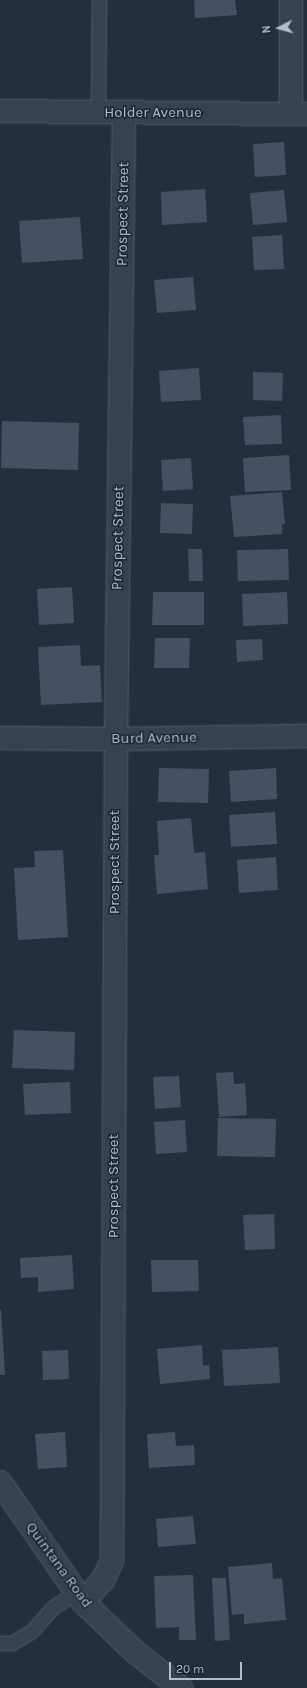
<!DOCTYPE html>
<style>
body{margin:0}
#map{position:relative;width:307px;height:1688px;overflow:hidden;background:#242f3e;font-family:Karla,sans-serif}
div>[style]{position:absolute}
.building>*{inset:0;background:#455162}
.roads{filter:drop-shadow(0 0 1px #565f6c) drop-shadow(0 0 1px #565f6c)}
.lane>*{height:13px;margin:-6.5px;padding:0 6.5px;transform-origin:6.5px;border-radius:6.5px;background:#38414e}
.street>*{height:22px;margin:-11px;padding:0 11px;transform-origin:11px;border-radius:11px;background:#38414e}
span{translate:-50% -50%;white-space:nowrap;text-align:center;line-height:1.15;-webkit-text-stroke:3px #1d2633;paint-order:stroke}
.street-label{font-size:15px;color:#b4bcc9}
.north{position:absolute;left:259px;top:8px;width:40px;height:40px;-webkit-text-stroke:3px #1d2633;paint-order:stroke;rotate:264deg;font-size:11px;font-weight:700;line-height:16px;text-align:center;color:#b4bcc9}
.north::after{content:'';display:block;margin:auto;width:14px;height:18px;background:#b4bcc9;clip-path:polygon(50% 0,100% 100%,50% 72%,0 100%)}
.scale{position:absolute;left:169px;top:1662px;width:73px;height:18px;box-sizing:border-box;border:2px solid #b4bcc9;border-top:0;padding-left:5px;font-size:12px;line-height:14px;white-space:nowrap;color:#b4bcc9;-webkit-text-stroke:3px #1d2633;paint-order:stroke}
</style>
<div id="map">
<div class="building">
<div style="clip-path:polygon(194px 0,235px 0,237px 15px,195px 18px)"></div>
<div style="clip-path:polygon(284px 142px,286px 175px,255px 177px,253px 144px)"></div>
<div style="clip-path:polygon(205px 189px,207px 222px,162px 225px,161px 192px)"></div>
<div style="clip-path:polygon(284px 190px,287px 222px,253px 225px,250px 193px)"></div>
<div style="clip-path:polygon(80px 217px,83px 259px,22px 263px,19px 221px)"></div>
<div style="clip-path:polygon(282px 235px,284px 269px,254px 270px,252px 237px)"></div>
<div style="clip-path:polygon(193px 277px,196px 310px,157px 313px,154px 280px)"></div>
<div style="clip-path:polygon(199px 368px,201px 400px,161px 402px,159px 371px)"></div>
<div style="clip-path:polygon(253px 372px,283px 373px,282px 401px,253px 400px)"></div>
<div style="clip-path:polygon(281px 415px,282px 444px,245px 445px,243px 417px)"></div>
<div style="clip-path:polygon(2px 421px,79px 423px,78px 470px,1px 468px)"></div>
<div style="clip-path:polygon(289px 455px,291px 490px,245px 492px,243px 458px)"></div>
<div style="clip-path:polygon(191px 458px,193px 489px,163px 491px,161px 460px)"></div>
<div style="clip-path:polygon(282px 492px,285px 524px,282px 524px,282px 534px,234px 537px,230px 496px)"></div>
<div style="clip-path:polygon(161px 503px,193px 504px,192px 534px,160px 533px)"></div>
<div style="clip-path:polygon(188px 549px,202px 549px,203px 581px,189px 581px)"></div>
<div style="clip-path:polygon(288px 549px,289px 580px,238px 581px,237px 550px)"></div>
<div style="clip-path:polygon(72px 587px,74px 623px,39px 625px,37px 589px)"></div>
<div style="clip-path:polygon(153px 592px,204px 592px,204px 625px,152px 625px)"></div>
<div style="clip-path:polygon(287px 592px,288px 624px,243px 626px,242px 594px)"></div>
<div style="clip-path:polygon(155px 638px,190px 638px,189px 668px,154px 668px)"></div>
<div style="clip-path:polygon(262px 639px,263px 660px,237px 662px,236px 640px)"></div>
<div style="clip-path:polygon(80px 645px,81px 666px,100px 665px,102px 702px,41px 705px,38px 647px)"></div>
<div style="clip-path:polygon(159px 768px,209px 769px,208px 803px,158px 802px)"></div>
<div style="clip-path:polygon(276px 768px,277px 799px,231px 802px,229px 771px)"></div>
<div style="clip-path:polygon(275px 812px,277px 844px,231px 847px,229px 815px)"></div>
<div style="clip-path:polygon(191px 818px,194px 853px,205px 852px,208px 889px,157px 894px,154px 855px,159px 855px,157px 821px)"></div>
<div style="clip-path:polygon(63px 850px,68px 937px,18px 940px,14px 868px,35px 867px,34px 851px)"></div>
<div style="clip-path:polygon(276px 857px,278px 890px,239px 893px,237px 860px)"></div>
<div style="clip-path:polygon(14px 1030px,75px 1032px,74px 1070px,12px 1068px)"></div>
<div style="clip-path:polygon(233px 1072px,234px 1084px,245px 1083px,247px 1115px,219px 1117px,216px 1073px)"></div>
<div style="clip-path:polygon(179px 1076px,181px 1107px,155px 1109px,153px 1077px)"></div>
<div style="clip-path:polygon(70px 1082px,71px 1113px,25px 1115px,23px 1084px)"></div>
<div style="clip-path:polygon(218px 1118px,276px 1119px,275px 1157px,217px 1156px)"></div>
<div style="clip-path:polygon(185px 1120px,187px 1152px,156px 1154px,154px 1122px)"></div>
<div style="clip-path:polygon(274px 1214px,275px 1249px,245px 1250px,243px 1215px)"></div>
<div style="clip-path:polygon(72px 1255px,74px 1289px,38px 1292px,38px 1277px,21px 1278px,20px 1258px)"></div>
<div style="clip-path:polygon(151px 1260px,198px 1260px,199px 1291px,152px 1292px)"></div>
<div style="clip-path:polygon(1px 1309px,5px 1375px,0 1375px,0 1310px)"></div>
<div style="clip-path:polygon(202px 1345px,203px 1366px,209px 1365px,210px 1379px,160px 1384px,157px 1349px)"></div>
<div style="clip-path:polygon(278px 1347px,280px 1383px,224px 1386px,222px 1350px)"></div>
<div style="clip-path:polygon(68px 1350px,69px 1379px,43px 1380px,42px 1351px)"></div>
<div style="clip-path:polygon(65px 1432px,67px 1467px,38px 1469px,35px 1434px)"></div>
<div style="clip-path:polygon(175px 1432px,176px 1446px,194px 1445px,195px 1465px,149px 1468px,147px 1434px)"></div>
<div style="clip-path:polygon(193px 1516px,196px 1544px,158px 1547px,156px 1519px)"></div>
<div style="clip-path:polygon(272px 1563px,273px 1579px,282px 1578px,286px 1620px,244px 1624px,244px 1614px,232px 1615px,228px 1567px)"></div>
<div style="clip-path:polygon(193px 1575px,196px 1640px,179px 1640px,179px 1627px,156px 1628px,154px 1576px)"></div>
<div style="clip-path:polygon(212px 1578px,226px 1578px,230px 1640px,215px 1641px)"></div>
</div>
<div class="roads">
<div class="lane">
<div style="left:98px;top:113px;width:113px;rotate:-89.5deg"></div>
<div style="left:0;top:1643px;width:12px"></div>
<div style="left:12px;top:1643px;width:23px;rotate:-31deg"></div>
<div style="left:32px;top:1631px;width:30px;rotate:-49deg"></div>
<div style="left:52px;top:1608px;width:29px;rotate:-34deg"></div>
</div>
<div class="street">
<div style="left:0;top:111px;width:307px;rotate:0.6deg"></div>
<div style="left:291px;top:114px;width:114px;rotate:-90deg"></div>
<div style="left:0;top:738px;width:116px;rotate:0.5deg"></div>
<div style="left:116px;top:739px;width:191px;rotate:-0.9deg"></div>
<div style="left:0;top:1482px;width:146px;rotate:55.3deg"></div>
<div style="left:83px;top:1602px;width:71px;rotate:43.9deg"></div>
<div style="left:134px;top:1651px;width:60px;rotate:38.2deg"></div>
<div style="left:83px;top:1602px;width:30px;rotate:-48deg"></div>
<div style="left:103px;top:1580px;width:21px;rotate:-65deg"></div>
<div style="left:112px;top:1561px;width:822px;rotate:-89.72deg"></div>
<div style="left:116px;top:739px;width:626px;rotate:-89.27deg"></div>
</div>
</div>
<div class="street-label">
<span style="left:153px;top:113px">Holder Avenue</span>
<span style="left:123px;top:214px;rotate:-89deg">Prospect Street</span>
<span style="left:118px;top:538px;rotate:-89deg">Prospect Street</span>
<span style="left:154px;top:738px;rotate:-1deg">Burd Avenue</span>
<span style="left:115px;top:862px;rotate:-90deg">Prospect Street</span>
<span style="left:114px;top:1186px;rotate:-90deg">Prospect Street</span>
<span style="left:59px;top:1565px;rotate:54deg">Quintana Road</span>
</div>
<div class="north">N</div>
<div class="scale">20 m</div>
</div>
